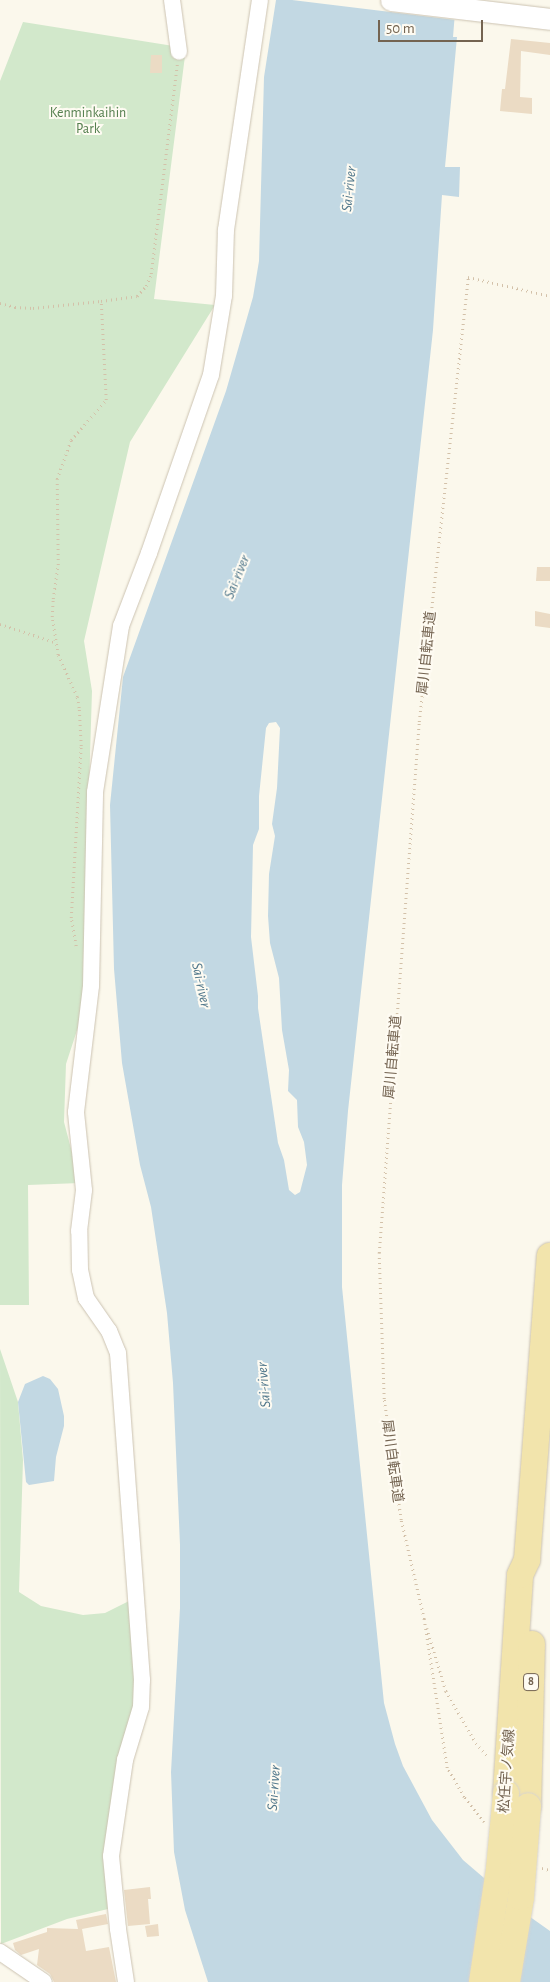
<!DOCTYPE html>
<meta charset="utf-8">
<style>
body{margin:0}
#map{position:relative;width:550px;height:1982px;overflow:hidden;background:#fbf8ec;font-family:"Alegreya Sans","Noto Sans JP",sans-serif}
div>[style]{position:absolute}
.green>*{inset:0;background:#d2e8cb}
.water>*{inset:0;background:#c2d8e3}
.pier>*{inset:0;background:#fbf8ec}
.building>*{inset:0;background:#ebdbc4}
.path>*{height:2.5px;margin-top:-1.25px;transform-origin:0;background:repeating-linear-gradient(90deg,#d3c1a9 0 1px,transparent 0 5px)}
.roads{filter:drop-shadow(0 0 1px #ccc3b2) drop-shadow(0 0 1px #ccc3b2)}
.minor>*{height:16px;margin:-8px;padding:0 8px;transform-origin:8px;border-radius:8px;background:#fff}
.tertiary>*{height:21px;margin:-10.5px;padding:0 10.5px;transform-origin:10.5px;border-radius:10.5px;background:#fff}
.primary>*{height:26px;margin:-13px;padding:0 13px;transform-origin:13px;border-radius:13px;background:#f2e4ac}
.bridges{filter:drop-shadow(0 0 1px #d8d4ce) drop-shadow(0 0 1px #d8d4ce)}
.primary-bridge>*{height:26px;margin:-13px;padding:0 13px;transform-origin:13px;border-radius:13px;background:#f2e4ac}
span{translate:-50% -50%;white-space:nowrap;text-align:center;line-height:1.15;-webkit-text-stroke:4px #fefbf2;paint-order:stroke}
.shield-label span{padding:1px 4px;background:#fefbf2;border:1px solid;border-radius:4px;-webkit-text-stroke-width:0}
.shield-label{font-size:12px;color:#746451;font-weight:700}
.park-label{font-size:14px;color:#537e4d}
.street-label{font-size:14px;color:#746451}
.water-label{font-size:15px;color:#50778b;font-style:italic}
.scale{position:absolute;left:378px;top:20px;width:105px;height:22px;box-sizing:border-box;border:2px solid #746451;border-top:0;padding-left:6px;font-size:15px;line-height:18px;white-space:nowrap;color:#746451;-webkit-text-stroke:4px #fefbf2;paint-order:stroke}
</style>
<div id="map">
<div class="green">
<div style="clip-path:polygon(23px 22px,186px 48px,154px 299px,215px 305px,130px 442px,84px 641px,92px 691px,82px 1015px,66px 1064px,64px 1122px,80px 1183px,28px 1185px,29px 1305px,0 1305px,0 81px)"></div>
<div style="clip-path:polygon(0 1349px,18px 1402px,23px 1460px,19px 1592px,41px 1606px,83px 1615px,105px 1613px,131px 1600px,138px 1695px,112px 1908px,67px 1919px,1px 1944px)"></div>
</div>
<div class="water">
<div style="clip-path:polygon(evenodd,276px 0,456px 0,453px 37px,457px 37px,445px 167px,460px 167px,459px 197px,442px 195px,433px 330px,348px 1111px,342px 1185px,342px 1287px,384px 1703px,395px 1744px,403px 1766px,432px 1820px,463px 1860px,526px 1914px,550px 1931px,550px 1982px,208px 1982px,185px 1910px,174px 1852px,171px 1772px,180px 1608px,180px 1545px,173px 1383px,167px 1313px,151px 1207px,140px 1165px,122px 1063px,114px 969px,110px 805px,123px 677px,226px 391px,253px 297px,259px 261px,264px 77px,276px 0,276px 722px,280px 728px,277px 788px,272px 824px,275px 836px,269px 874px,268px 916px,270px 943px,279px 978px,282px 1030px,289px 1070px,288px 1091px,297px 1100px,298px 1127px,304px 1142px,307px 1165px,300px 1192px,295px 1195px,289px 1190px,284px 1160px,278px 1143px,258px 1008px,258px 996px,251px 937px,253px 845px,259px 829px,259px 796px,266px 728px,269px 723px,276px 722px)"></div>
<div style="clip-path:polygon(43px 1376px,50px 1379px,58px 1389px,64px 1416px,64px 1426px,56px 1457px,54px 1481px,29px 1485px,26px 1482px,18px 1402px,25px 1384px)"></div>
</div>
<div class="pier">
<div style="clip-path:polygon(292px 0,459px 0,456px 20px)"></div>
</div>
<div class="building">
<div style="clip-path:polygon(511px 39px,550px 43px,550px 55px,521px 51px,520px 97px,532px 98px,532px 114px,500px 111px,502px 89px,505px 89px)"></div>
<div style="clip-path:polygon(151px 55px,162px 55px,162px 73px,150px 73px)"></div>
<div style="clip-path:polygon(537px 567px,550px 567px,550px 581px,536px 581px)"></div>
<div style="clip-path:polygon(535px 611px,550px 614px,550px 628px,535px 626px)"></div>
<div style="clip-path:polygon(150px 1887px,151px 1899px,148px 1899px,150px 1924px,128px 1926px,124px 1890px)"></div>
<div style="clip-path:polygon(106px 1914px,108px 1924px,82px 1929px,86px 1951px,109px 1947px,116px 1982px,54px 1982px,50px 1974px,37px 1965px,39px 1949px,21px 1955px,15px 1950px,13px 1943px,47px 1932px,47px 1928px,78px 1929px,76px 1920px)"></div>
<div style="clip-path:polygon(158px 1924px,159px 1936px,147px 1937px,145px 1926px)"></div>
</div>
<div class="path">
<div style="left:0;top:303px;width:16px;rotate:15deg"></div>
<div style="left:15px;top:307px;width:18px;rotate:3deg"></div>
<div style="left:33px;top:308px;width:68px;rotate:-5.9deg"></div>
<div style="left:101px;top:301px;width:36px;rotate:-8deg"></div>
<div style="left:137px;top:296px;width:13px;rotate:-48deg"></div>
<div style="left:146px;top:286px;width:13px;rotate:-67deg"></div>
<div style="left:151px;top:274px;width:211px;rotate:-82.9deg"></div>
<div style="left:0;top:624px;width:60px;rotate:18.4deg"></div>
<div style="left:76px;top:946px;width:28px;rotate:-100deg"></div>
<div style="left:71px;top:918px;width:172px;rotate:-86.7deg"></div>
<div style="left:81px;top:746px;width:38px;rotate:-93deg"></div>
<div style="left:79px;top:708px;width:11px;rotate:-100deg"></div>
<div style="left:77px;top:697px;width:46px;rotate:-114.3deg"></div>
<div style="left:58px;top:655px;width:38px;rotate:-99deg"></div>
<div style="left:52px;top:617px;width:18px;rotate:-87deg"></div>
<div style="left:53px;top:599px;width:34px;rotate:-82deg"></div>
<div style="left:58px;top:565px;width:86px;rotate:-90.7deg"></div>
<div style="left:57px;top:479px;width:41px;rotate:-70.3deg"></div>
<div style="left:71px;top:440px;width:53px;rotate:-48.8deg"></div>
<div style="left:106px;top:400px;width:99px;rotate:-92.9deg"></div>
<div style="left:427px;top:1628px;width:66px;rotate:73.2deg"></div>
<div style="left:446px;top:1691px;width:60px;rotate:60deg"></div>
<div style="left:476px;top:1743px;width:18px;rotate:49deg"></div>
<div style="left:484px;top:1822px;width:32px;rotate:-129deg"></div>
<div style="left:464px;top:1797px;width:34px;rotate:-120deg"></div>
<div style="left:447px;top:1768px;width:151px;rotate:-98.8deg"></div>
<div style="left:424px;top:1619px;width:102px;rotate:-103.1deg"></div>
<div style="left:401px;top:1520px;width:122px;rotate:-98deg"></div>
<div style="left:384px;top:1399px;width:146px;rotate:-92deg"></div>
<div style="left:379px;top:1253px;width:533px;rotate:-85.69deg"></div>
<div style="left:419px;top:722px;width:448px;rotate:-83.7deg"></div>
<div style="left:468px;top:277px;width:84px;rotate:13deg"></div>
<div style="left:542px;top:1868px;width:8px;rotate:14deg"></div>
</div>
<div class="roads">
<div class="minor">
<div style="left:172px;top:0;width:52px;rotate:82.3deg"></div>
<div style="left:0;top:1952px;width:53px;rotate:34.3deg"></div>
<div style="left:126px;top:1982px;width:54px;rotate:-98.6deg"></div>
<div style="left:118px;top:1929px;width:73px;rotate:-95.5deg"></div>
<div style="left:111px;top:1856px;width:97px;rotate:-81.7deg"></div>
<div style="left:125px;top:1760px;width:55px;rotate:-73.2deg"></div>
<div style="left:141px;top:1707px;width:27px;rotate:-88deg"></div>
<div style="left:142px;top:1680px;width:328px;rotate:-94.2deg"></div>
<div style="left:118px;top:1353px;width:24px;rotate:-112deg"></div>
<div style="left:109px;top:1331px;width:40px;rotate:-124.9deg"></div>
<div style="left:86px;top:1298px;width:29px;rotate:-102deg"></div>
<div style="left:80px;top:1270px;width:39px;rotate:-91deg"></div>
<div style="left:79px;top:1231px;width:41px;rotate:-83deg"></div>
<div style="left:84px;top:1190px;width:78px;rotate:-95.9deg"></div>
<div style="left:76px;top:1112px;width:127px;rotate:-83.2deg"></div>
<div style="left:91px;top:986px;width:194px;rotate:-88.8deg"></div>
<div style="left:95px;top:792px;width:168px;rotate:-81.1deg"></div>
<div style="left:121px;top:626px;width:78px;rotate:-69deg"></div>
<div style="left:149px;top:553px;width:188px;rotate:-70.8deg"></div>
<div style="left:211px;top:375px;width:80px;rotate:-80.7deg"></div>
<div style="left:224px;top:296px;width:66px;rotate:-88.3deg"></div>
<div style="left:226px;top:230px;width:232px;rotate:-81.6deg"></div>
</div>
<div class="tertiary">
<div style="left:391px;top:0;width:160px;rotate:6.8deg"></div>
</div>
<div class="primary">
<div style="left:506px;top:1793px;width:218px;rotate:-86.3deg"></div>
<div style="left:520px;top:1575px;width:17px;rotate:-65deg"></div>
<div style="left:527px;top:1560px;width:305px;rotate:-85.7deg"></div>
<div style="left:528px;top:1806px;width:162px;rotate:-88.6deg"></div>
</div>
</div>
<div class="bridges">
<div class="primary-bridge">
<div style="left:482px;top:1982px;width:114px;rotate:-81.4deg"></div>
<div style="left:499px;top:1869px;width:76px;rotate:-84.7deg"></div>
<div style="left:507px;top:1982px;width:86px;rotate:-80.6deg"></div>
<div style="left:521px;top:1897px;width:91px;rotate:-85.6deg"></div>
</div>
</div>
<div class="shield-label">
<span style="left:531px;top:1682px">8</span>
</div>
<div class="park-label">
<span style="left:88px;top:121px">Kenminkaihin<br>Park</span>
</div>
<div class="street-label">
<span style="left:427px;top:653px;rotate:-84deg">犀川自転車道</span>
<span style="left:393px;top:1057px;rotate:-85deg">犀川自転車道</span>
<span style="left:392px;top:1461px;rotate:82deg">犀川自転車道</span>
<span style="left:507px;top:1771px;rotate:-86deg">松任宇ノ気線</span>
</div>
<div class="water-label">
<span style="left:349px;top:189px;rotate:-84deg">Sai-river</span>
<span style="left:237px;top:577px;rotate:-68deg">Sai-river</span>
<span style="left:201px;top:985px;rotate:78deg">Sai-river</span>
<span style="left:264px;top:1385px;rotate:-95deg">Sai-river</span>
<span style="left:274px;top:1788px;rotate:-86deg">Sai-river</span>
</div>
<div class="scale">50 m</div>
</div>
